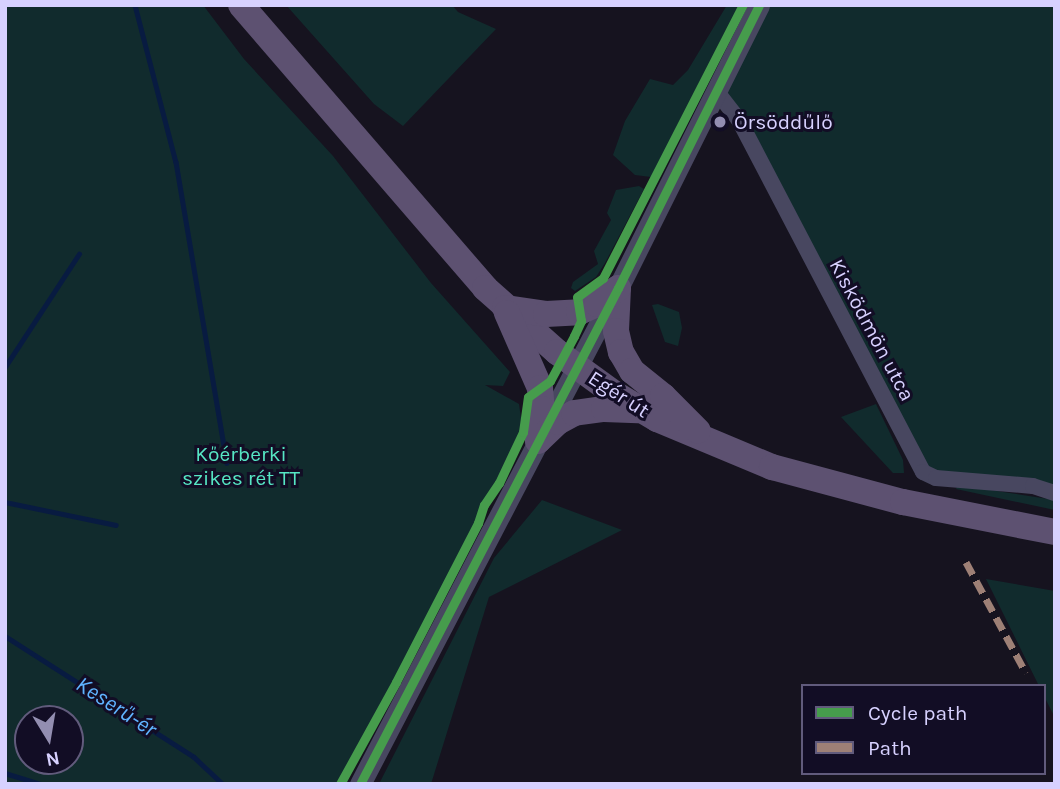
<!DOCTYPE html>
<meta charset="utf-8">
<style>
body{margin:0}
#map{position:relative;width:1060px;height:789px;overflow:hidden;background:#16131f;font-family:Karla,sans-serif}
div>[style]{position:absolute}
.green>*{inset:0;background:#112b2d}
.stream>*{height:4.5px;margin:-2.25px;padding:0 2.25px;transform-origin:2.25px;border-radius:2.25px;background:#081b41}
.minor>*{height:16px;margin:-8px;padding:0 8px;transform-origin:8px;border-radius:8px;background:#484760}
.tertiary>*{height:21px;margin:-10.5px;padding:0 10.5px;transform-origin:10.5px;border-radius:10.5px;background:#484760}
.primary>*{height:26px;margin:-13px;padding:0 13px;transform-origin:13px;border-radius:13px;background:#5d5171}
.quiet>*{height:7px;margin-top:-3.5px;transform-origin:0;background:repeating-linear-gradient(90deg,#9e8076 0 14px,transparent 0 21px)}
.cycleway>*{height:9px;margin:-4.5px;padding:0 4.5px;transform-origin:4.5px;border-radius:4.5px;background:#469c4c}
.dots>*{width:19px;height:19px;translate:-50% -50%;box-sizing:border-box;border:4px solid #120d25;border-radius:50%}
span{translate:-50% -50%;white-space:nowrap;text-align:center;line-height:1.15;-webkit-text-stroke:6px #120d25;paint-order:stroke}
.poi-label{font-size:21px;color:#d7d1ff}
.left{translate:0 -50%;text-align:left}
.street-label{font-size:21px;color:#d7d1ff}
.park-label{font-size:21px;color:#56e6c4}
.water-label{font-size:23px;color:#5fb3ff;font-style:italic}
.frame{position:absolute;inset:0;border:7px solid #d7d1ff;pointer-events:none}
.legend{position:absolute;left:801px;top:684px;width:245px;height:91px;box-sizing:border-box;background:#120d25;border:2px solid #615b7c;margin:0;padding:9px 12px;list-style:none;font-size:21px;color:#d7d1ff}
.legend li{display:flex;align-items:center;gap:14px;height:35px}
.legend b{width:35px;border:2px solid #615b7c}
.north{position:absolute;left:14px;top:705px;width:70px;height:70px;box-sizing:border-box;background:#120d25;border:2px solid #615b7c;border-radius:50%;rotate:169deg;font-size:19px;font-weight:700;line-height:28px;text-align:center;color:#d7d1ff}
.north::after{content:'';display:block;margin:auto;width:24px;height:32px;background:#938eb1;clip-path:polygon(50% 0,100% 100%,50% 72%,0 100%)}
</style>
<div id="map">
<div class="green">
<div style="clip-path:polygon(evenodd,5px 5px,203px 5px,244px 59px,333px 156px,431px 283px,510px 372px,503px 386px,485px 385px,519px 404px,523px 432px,396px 682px,340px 784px,5px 784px,5px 5px,28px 719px,70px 719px,70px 761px,28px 761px,28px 719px)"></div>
<div style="clip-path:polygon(286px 5px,452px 5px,458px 12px,496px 29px,403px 126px,374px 104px)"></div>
<div style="clip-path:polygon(727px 5px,739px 5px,651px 177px,635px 175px,613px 155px,625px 121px,650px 79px,673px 85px,688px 70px)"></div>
<div style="clip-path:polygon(759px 5px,1055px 5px,1055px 493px,923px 472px,717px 92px)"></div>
<div style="clip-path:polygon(639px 186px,644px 189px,605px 263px,596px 277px,575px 291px,571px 288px,573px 282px,598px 264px,594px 251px,611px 220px,607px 213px,616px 190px)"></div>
<div style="clip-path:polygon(658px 304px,679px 312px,682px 328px,678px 346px,665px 342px,652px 305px)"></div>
<div style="clip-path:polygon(876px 404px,903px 460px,904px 473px,893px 473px,841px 417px)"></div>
<div style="clip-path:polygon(958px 485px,1055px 500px,1055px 510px,956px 489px)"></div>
<div style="clip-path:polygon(542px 500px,622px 530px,489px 597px,431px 784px,379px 784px,494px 558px)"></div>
<div style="clip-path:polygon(986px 579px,1055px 591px,1055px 718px,1044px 696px,1044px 686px,1039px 686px)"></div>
</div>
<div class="stream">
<div style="left:135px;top:5px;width:162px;rotate:75.4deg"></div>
<div style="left:176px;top:162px;width:305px;rotate:80.4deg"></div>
<div style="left:5px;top:367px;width:135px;rotate:-56.8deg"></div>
<div style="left:5px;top:502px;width:113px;rotate:11.7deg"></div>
<div style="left:5px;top:636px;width:224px;rotate:32.6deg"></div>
<div style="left:194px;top:757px;width:40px;rotate:43deg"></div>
<div style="left:5px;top:773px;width:39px;rotate:17deg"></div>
</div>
<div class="minor">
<div style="left:717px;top:92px;width:36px;rotate:52deg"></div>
<div style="left:739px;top:120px;width:397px;rotate:62.4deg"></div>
<div style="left:923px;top:472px;width:14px;rotate:25deg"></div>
<div style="left:936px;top:478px;width:97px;rotate:4.7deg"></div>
<div style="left:1033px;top:486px;width:23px;rotate:18deg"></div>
</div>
<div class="tertiary">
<div style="left:360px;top:784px;width:559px;rotate:-62.52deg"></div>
<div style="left:618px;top:288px;width:316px;rotate:-63.5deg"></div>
</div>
<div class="primary">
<div style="left:241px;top:5px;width:374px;rotate:49.2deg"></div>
<div style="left:485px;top:288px;width:96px;rotate:41.6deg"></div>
<div style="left:557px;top:352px;width:72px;rotate:35.9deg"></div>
<div style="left:615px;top:394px;width:49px;rotate:30.8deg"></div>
<div style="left:657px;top:419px;width:125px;rotate:22.7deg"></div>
<div style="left:772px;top:467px;width:136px;rotate:15deg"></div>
<div style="left:903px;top:502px;width:155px;rotate:11.2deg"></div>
<div style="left:618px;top:288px;width:43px;rotate:92.7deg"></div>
<div style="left:616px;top:331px;width:22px;rotate:77deg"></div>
<div style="left:621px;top:352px;width:22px;rotate:60deg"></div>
<div style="left:632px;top:371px;width:40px;rotate:39deg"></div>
<div style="left:663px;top:396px;width:49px;rotate:45deg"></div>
<div style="left:505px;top:308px;width:41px;rotate:8.3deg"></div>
<div style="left:546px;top:314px;width:33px;rotate:-3deg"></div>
<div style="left:579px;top:312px;width:20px;rotate:-24deg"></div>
<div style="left:597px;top:304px;width:26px;rotate:-37deg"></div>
<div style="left:507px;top:313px;width:82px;rotate:66.3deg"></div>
<div style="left:540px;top:388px;width:21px;rotate:85deg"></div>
<div style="left:542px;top:409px;width:32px;rotate:97deg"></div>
<div style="left:538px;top:441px;width:28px;rotate:-44deg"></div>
<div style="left:558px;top:422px;width:18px;rotate:-29deg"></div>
<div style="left:574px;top:413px;width:30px;rotate:-8deg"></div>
<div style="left:604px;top:409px;width:34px;rotate:2deg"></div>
</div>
<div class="quiet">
<div style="left:966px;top:562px;width:126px;rotate:61.6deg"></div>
</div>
<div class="cycleway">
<div style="left:340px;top:784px;width:116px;rotate:-61.2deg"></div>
<div style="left:396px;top:682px;width:179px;rotate:-62.7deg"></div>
<div style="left:478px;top:523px;width:19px;rotate:-72deg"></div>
<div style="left:484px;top:505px;width:27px;rotate:-56deg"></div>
<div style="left:499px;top:483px;width:56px;rotate:-64.8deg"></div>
<div style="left:523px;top:432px;width:35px;rotate:-82deg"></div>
<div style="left:528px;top:397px;width:27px;rotate:-36deg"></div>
<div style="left:550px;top:381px;width:51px;rotate:-61.9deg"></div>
<div style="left:574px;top:336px;width:17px;rotate:-65deg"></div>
<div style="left:581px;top:321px;width:24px;rotate:-99deg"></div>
<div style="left:577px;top:297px;width:32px;rotate:-36deg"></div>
<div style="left:603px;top:278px;width:307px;rotate:-62.9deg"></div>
<div style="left:360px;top:784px;width:559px;rotate:-62.52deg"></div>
<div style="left:618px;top:288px;width:316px;rotate:-63.5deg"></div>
</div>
<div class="dots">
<div style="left:720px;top:122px;background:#938eb1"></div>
</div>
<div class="poi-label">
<span class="left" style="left:734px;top:122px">Örsöddűlő</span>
</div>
<div class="street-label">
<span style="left:872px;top:330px;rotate:62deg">Kisködmön utca</span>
<span style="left:619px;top:394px;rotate:33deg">Egér út</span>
</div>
<div class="park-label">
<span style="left:241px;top:466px">Kőérberki<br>szikes rét TT</span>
</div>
<div class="water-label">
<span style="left:116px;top:707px;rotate:33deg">Keserű-ér</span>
</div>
<div class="frame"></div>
<ul class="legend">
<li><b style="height:9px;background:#469c4c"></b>Cycle path</li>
<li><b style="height:9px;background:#9e8076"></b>Path</li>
</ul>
<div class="north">N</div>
</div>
